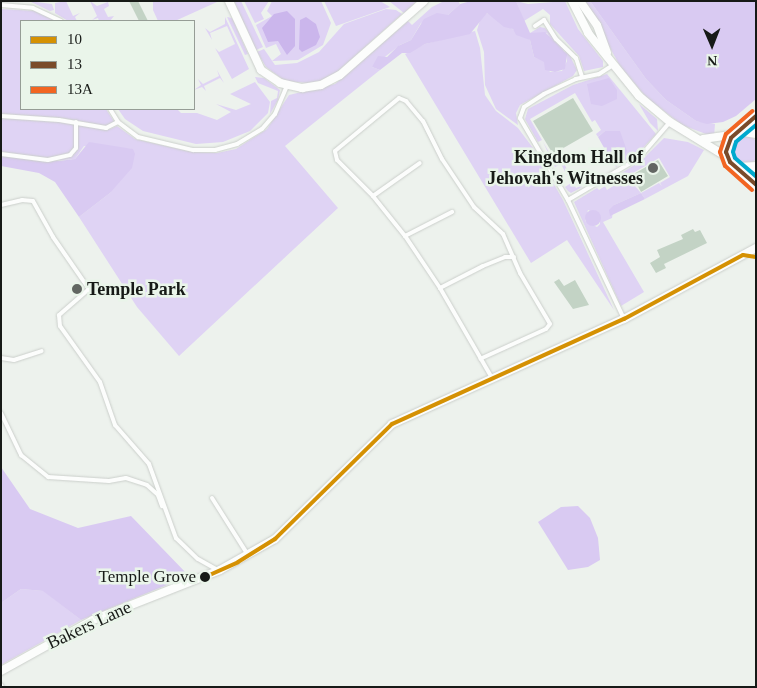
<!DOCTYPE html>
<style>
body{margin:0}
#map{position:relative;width:757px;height:688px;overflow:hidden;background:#edf2ed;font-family:Georgia,serif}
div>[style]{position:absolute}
.green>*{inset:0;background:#dfd3f4}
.round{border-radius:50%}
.forest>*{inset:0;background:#d9caf2}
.water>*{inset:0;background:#cbb6ec}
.building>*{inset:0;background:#c3d3c5}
.roads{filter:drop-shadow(0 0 1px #cbcfcb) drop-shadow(0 0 1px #cbcfcb)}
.service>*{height:4px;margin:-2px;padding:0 2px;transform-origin:2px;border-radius:2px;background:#fcfdfc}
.minor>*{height:8px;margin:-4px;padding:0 4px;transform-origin:4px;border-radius:4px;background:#fcfdfc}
.secondary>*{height:10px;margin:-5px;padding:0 5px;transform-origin:5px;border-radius:5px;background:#fcfdfc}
.bus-1>*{height:4px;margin:-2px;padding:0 2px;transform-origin:2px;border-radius:2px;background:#d59103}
.bus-2>*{height:4px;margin:-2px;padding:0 2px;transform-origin:2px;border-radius:2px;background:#7a4b2a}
.bus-3>*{height:4px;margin:-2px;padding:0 2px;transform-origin:2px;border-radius:2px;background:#f26522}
.bus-4>*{height:4px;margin:-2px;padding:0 2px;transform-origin:2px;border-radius:2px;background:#00a9ce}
.dots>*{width:14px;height:14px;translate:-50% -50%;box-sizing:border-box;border:2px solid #eaf5ea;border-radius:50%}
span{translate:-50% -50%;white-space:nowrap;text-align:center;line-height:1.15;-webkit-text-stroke:5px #eaf5ea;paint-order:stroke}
.bus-label{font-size:17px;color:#171a17}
.right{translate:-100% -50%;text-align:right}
.poi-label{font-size:18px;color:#171a17;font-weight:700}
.left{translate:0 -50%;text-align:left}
.street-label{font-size:18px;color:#171a17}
.frame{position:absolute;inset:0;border:2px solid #171a17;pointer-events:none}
.legend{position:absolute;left:20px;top:20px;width:175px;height:90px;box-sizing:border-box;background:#eaf5ea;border:1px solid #969d96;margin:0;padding:6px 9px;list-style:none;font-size:15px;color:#171a17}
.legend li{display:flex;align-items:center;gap:10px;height:25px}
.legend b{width:25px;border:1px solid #969d96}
.north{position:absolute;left:687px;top:20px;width:50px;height:50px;-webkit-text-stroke:4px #eaf5ea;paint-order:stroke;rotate:179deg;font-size:14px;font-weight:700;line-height:20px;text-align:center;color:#171a17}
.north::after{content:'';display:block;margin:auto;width:18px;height:22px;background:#171a17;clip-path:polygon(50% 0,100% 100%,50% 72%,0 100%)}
</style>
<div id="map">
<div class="green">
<div style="clip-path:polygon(29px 1px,52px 4px,54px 10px,50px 11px)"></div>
<div style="clip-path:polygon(66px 1px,73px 16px,80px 13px,75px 17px,77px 21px,68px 21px,55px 13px,55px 3px)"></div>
<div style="clip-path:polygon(90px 1px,97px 6px,108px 2px,109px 6px,104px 9px,108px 17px,114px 16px,110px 21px,99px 21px,98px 18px,92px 20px,97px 16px)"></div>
<div style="clip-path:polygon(153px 1px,217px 1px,217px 2px,175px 21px,158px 21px,153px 10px)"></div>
<div style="clip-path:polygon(234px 1px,241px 1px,263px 47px,256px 50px)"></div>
<div style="clip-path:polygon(244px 1px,269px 1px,261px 13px,264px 19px,255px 23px)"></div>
<div style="clip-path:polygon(272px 1px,321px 1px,331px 23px,323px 45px,298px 60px,272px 61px,281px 54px,276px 44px,266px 48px,256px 25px,272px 16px,267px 11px)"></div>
<div style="clip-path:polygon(324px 1px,380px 1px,390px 7px,336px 26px)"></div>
<div style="clip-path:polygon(389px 1px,417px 1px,404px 13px)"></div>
<div style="clip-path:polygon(444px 1px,458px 1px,460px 4px,448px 15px,421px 23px,411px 40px,400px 45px,372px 67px,380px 70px,285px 146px,338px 208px,179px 356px,137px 307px,79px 217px,110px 193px,132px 149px,84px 146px,75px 159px,51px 161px,70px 157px,76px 151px,77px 124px,108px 130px,117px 126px,135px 139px,192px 152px,217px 153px,236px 149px,267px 129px,289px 95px,335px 84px,408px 21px,412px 25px,432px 7px)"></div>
<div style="clip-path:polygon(516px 1px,528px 4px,565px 1px,578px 29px,603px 61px,603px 67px,584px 71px,579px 56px,550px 24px,550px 15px,543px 9px,524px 21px)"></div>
<div style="clip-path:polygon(584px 1px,590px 1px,646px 79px,666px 100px,696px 121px,715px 124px,714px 137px,682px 125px,646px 97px,620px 66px)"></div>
<div style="clip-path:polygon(1px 9px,37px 11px,56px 21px,21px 21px,21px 109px,106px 109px,115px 123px,106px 126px,62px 118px,1px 114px)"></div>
<div style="clip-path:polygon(386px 9px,396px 10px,402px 14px,336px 73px,324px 80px,308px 83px,285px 81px,266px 67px,257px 52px,264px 49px,275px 65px,297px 63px,319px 52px,344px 24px)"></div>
<div style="clip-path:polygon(487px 13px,530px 40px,534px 57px,544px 61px,550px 72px,562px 71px,567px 61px,565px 51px,555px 45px,547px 33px,530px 33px,540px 27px,545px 28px,568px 52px,577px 70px,573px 76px,520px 105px,516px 113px,518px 125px,496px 109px,485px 85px,484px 52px,477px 30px,481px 17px)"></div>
<div style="clip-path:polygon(225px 17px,249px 69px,232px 79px,215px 48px,219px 52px,235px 44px,227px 26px,210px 33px,212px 40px,205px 28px,210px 32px,225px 24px)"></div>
<div style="clip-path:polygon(227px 17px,232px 18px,248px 54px,245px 55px)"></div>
<div style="clip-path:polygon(475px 31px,480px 48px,485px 95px,496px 111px,518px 128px,533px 148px,563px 200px,614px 310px,567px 240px,531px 263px,405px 54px,425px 44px)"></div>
<div style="clip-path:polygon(217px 70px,224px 83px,220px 78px,204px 86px,206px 91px,202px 87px,194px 90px,201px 85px,198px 79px,203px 84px,219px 76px)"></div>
<div style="clip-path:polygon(607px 74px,656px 134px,642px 149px,616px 167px,611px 160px,621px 158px,605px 131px,598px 137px,596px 134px,601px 130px,595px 120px,592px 122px,575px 93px,530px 119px,542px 140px,538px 142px,525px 119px,528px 109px,573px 85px)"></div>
<div style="clip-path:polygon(255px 77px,264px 78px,280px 90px,278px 100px,270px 114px,271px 101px,277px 98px,278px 91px,258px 83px)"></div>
<div style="clip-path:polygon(255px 82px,270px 102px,268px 113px,250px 131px,223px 142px,196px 144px,143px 131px,125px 119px,118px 109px,177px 109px,181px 113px,197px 113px,217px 120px,231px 112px,216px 104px,236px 110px,251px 104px,230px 94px)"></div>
<div style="clip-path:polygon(639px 104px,657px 119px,658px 131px,650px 123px)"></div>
<div style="clip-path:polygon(1px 118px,74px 123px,75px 147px,69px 154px,49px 159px,1px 152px)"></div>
<div class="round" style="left:731px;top:136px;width:28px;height:28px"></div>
<div style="clip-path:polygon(evenodd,664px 138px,688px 142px,704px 150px,688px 176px,645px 199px,641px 193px,614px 205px,612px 218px,603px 222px,644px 292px,621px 306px,574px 202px,597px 188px,599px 190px,605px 186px,607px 190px,627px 177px,641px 193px,659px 183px,662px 186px,660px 183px,670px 177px,659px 158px,633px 173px,620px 174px,641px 161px,664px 138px,588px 210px,599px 214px,600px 224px,597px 227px,585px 221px,588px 210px)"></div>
<div style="clip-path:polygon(543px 142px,553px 159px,560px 155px,576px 188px,582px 185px,582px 187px,571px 193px,568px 191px,565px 187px,571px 183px,561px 164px,555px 167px)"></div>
<div style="clip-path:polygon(21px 589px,44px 591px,81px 620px,1px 665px,1px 603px)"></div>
</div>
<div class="forest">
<div style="clip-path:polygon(471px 1px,516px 1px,530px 33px,545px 32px,567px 54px,565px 69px,555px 72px,545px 70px,544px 62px,534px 57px,530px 40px,516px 35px,513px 29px,504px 27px,487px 13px,470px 34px,425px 44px,410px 53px,402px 53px,380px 70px,372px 67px,378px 56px,387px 57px,398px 46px,411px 40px,424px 19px,437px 13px,448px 15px,460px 4px)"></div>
<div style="clip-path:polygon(590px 1px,756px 1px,756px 99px,736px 116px,723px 122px,707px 124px,696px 121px,666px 100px,646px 79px)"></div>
<div style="clip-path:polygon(609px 78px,617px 90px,617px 99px,602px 106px,591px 104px,587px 84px)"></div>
<div style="clip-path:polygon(605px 131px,620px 131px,627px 151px,625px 155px,611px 160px,598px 137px)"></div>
<div style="clip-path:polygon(89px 142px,133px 149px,135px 154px,132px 168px,110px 193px,79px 217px,55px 182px,39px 173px,1px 166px,1px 155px,58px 161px,75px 159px)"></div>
<div style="clip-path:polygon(641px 193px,645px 199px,610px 216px,609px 210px,614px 205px)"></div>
<div class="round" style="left:585px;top:210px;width:16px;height:16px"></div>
<div style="clip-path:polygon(1px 467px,30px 509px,78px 528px,131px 516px,189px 576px,81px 620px,43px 591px,21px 589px,1px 603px)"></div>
<div style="clip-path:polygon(578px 506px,590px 518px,598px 538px,600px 560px,588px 567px,568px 570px,538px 522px,561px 507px)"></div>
</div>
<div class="water">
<div style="clip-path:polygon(287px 11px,295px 19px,295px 46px,287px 55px,278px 41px,268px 42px,262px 28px,274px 14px)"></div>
<div style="clip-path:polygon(306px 17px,316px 24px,320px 37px,316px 45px,302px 52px,299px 49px,300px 20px)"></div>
</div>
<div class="building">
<div style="clip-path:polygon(129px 1px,138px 1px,148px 21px,139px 21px)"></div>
<div style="clip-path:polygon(573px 98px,593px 131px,553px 154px,533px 121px)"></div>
<div style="clip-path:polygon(658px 160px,668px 176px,641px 192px,632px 175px)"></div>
<div style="clip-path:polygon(693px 229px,695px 232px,700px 230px,707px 243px,664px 264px,666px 268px,656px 273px,650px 263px,660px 257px,657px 250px,683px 239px,681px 235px)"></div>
<div style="clip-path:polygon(559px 279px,564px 286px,575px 280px,589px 305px,573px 309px,554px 282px)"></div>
</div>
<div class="roads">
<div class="service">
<div style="left:1px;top:5px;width:32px;rotate:5deg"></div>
<div style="left:33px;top:8px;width:31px;rotate:25deg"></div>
<div style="left:535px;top:26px;width:11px;rotate:-34deg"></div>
<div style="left:544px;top:20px;width:22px;rotate:58deg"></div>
<div style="left:556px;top:39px;width:28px;rotate:44deg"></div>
<div style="left:576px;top:58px;width:20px;rotate:72deg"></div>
<div style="left:613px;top:65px;width:17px;rotate:147deg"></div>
<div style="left:599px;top:74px;width:24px;rotate:168deg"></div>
<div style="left:576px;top:79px;width:35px;rotate:155deg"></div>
<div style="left:544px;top:94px;width:24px;rotate:147deg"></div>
<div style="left:524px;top:107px;width:12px;rotate:110deg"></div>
<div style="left:520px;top:118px;width:95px;rotate:59.7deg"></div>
<div style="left:568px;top:200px;width:132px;rotate:64.8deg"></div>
<div style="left:110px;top:109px;width:15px;rotate:58deg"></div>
<div style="left:118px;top:122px;width:25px;rotate:37deg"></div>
<div style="left:138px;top:137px;width:57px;rotate:13.3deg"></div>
<div style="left:193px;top:150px;width:22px"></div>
<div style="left:215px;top:150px;width:23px;rotate:-15deg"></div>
<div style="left:237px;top:144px;width:29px;rotate:-31deg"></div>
<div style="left:262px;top:129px;width:20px;rotate:-49deg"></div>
<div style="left:275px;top:114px;width:30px;rotate:-67deg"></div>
<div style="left:1px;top:116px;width:58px;rotate:3.9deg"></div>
<div style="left:59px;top:120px;width:48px;rotate:9.7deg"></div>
<div style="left:106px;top:128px;width:13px;rotate:-27deg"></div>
<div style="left:1px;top:154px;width:47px;rotate:7.3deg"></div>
<div style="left:48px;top:160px;width:23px;rotate:-13deg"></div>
<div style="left:70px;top:155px;width:9px;rotate:-49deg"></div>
<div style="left:76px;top:148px;width:26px;rotate:-90deg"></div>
<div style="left:373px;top:196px;width:57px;rotate:-35.1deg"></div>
<div style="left:568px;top:200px;width:82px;rotate:-30.6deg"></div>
<div style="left:639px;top:158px;width:48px;rotate:-49.3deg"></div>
<div style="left:1px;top:205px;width:22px;rotate:-13deg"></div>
<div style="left:22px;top:200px;width:11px;rotate:5deg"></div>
<div style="left:33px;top:201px;width:41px;rotate:60.9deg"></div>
<div style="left:53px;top:237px;width:63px;rotate:55.3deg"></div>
<div style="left:89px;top:289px;width:40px;rotate:139deg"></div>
<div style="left:59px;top:315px;width:11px;rotate:85deg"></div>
<div style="left:60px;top:326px;width:69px;rotate:54.5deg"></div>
<div style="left:100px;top:382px;width:46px;rotate:70.8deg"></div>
<div style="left:115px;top:425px;width:52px;rotate:48.9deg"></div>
<div style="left:149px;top:464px;width:79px;rotate:70deg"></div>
<div style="left:176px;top:538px;width:30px;rotate:44deg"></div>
<div style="left:198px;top:559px;width:23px;rotate:29deg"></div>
<div style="left:405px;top:236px;width:53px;rotate:-27.1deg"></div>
<div style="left:440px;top:288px;width:63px;rotate:-123.9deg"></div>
<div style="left:405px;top:236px;width:51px;rotate:-128.7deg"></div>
<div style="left:373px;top:196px;width:51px;rotate:-135deg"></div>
<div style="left:337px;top:160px;width:9px;rotate:-103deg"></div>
<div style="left:335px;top:151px;width:83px;rotate:-39.6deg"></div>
<div style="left:399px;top:98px;width:8px;rotate:23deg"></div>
<div style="left:406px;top:101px;width:26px;rotate:50deg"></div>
<div style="left:423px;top:121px;width:42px;rotate:63.4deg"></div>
<div style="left:442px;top:159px;width:58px;rotate:56.3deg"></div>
<div style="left:474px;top:207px;width:40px;rotate:43deg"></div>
<div style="left:503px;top:234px;width:43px;rotate:66.4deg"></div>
<div style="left:520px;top:273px;width:59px;rotate:59.5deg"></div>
<div style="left:550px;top:324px;width:6px;rotate:129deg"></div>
<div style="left:546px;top:329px;width:72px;rotate:155.6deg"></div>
<div style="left:1px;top:358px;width:13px;rotate:9deg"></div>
<div style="left:14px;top:360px;width:29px;rotate:-18deg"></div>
<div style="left:492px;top:378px;width:104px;rotate:-120deg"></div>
<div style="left:440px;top:288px;width:48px;rotate:-27.1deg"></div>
<div style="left:483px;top:266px;width:24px;rotate:-22deg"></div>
<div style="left:505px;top:257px;width:9px"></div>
<div style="left:1px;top:413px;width:47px;rotate:64.5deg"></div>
<div style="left:21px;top:455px;width:35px;rotate:39deg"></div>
<div style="left:48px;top:477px;width:61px;rotate:3.8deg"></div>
<div style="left:109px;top:481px;width:17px;rotate:-10deg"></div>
<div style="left:126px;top:478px;width:22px;rotate:18deg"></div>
<div style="left:147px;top:485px;width:15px;rotate:42deg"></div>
<div style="left:158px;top:495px;width:12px;rotate:70deg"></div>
<div style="left:212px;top:498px;width:67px;rotate:57.7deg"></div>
<div style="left:1px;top:685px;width:2px;rotate:63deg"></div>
</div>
<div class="minor">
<div style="left:229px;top:1px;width:76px;rotate:65.1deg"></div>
<div style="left:261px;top:70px;width:23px;rotate:34deg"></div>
<div style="left:280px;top:83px;width:23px;rotate:13deg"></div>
<div style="left:302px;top:88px;width:19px;rotate:-9deg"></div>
<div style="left:321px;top:85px;width:21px;rotate:-28deg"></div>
<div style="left:340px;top:75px;width:112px;rotate:-41.4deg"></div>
<div style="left:572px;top:1px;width:36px;rotate:63deg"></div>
<div style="left:588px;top:33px;width:81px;rotate:51deg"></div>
<div style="left:639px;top:96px;width:40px;rotate:40deg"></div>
<div style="left:670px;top:122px;width:67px;rotate:31.6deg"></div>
<div style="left:580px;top:1px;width:29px;rotate:55deg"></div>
<div style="left:597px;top:25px;width:29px;rotate:70deg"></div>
<div style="left:703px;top:139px;width:30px;rotate:-8deg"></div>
<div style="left:1px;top:671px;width:105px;rotate:-29deg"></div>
<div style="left:93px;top:620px;width:136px;rotate:-21.5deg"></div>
<div style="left:220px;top:570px;width:63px;rotate:-29.4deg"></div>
<div style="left:275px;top:539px;width:164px;rotate:-44.5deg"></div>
<div style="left:392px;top:424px;width:255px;rotate:-24.4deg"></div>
<div style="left:624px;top:319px;width:150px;rotate:-28.3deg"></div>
</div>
<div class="secondary">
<div style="left:739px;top:132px;width:23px;rotate:-43deg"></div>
<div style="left:756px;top:133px;width:12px;rotate:-171deg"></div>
<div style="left:744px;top:131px;width:9px;rotate:162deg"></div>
<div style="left:735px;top:134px;width:11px;rotate:131deg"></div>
<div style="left:728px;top:142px;width:10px;rotate:101deg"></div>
<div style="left:726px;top:152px;width:11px;rotate:68deg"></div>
<div style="left:730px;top:162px;width:9px;rotate:41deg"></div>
<div style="left:737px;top:168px;width:19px;rotate:-3deg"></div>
<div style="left:738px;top:169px;width:24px;rotate:42deg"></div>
</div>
</div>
<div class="bus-1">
<div style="left:205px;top:577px;width:36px;rotate:-24deg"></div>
<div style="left:238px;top:562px;width:44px;rotate:-31.9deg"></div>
<div style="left:275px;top:539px;width:164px;rotate:-44.5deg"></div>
<div style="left:392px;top:424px;width:255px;rotate:-24.4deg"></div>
<div style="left:624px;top:319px;width:135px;rotate:-28.3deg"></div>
<div style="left:743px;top:255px;width:13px;rotate:9deg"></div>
</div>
<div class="bus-2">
<div style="left:756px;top:116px;width:33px;rotate:139deg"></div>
<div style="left:731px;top:138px;width:15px;rotate:110deg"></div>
<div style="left:726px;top:152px;width:11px;rotate:68deg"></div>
<div style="left:730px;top:162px;width:35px;rotate:41deg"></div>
</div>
<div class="bus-3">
<div style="left:752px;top:190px;width:36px;rotate:-138deg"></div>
<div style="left:725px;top:166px;width:15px;rotate:-110deg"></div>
<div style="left:720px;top:152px;width:19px;rotate:-72deg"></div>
<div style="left:726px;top:134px;width:35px;rotate:-41deg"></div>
</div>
<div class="bus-4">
<div style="left:756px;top:125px;width:26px;rotate:140deg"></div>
<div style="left:736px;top:142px;width:10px;rotate:107deg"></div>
<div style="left:733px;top:152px;width:6px;rotate:72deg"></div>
<div style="left:735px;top:158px;width:28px;rotate:41deg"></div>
</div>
<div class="dots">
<div style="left:653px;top:168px;background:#626662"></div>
<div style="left:77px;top:289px;background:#626662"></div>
<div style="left:205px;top:577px;background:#171a17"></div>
</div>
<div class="bus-label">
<span class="right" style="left:196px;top:577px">Temple Grove</span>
</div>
<div class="poi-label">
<span class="right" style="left:643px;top:168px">Kingdom Hall of<br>Jehovah's Witnesses</span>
<span class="left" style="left:87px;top:289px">Temple Park</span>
</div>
<div class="street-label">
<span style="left:89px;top:625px;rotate:-25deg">Bakers Lane</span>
</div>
<div class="frame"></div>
<ul class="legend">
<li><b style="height:6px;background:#d59103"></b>10</li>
<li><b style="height:6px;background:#7a4b2a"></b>13</li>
<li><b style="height:6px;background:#f26522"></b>13A</li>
</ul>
<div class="north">N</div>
</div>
